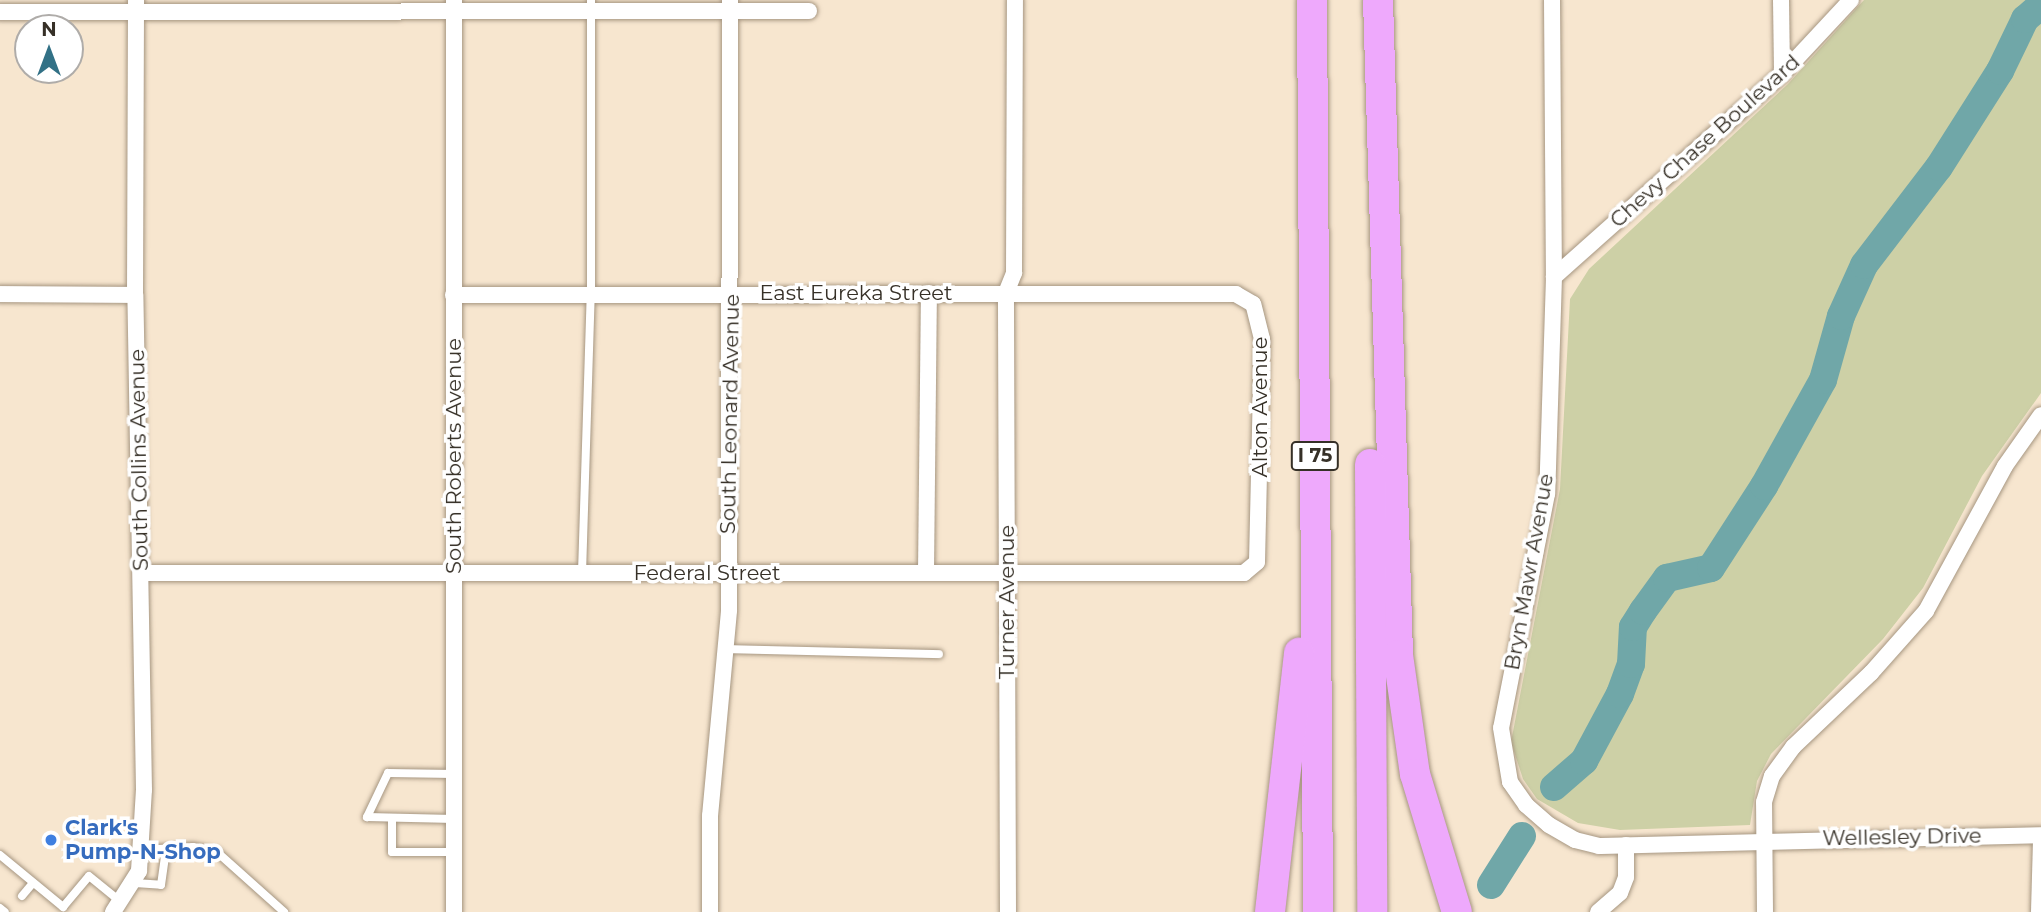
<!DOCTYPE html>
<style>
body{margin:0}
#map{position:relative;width:2041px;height:912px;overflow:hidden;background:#f7e6cf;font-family:Montserrat,sans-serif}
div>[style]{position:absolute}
.green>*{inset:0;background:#cdd0a6}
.river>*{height:28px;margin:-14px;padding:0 14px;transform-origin:14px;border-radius:14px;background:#70a7a8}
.roads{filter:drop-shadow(0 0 2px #a69681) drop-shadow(0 0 2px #a69681)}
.service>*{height:8px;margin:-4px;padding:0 4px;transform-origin:4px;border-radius:4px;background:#fff}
.minor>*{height:16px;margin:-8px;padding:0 8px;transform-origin:8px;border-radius:8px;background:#fff}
.motorway>*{height:30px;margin:-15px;padding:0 15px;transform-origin:15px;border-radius:15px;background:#eea9fc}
.dots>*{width:19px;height:19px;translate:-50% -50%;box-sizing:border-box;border:4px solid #fff;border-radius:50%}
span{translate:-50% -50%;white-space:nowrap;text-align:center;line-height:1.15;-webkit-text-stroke:7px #fff;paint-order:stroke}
.shield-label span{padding:2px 5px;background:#fff;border:2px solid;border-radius:5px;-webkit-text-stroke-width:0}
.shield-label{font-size:19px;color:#363027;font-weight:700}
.street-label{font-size:21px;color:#363027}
.shop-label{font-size:21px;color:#366cbe;font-weight:700}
.left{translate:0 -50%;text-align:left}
.north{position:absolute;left:14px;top:14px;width:70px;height:70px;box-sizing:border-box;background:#fff;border:2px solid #afaca9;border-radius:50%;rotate:0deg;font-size:19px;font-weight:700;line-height:28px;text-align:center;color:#363027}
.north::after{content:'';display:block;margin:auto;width:24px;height:32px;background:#327186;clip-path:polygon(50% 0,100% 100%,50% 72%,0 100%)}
</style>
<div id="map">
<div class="green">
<div style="clip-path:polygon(1864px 0,2041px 0,2041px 393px,1982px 476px,1923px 588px,1883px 639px,1771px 754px,1757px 781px,1750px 825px,1620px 830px,1578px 823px,1537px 799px,1523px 779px,1511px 742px,1560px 489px,1570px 299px,1589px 269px,1788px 84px)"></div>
</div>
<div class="river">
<div style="left:1554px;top:787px;width:40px;rotate:-41deg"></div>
<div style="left:1584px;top:761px;width:76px;rotate:-61.8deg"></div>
<div style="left:1620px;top:694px;width:32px;rotate:-70deg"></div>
<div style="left:1631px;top:664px;width:37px;rotate:-87deg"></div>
<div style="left:1633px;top:627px;width:19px;rotate:-58deg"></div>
<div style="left:1643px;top:611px;width:41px;rotate:-54deg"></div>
<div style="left:1667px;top:578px;width:45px;rotate:-12.8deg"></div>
<div style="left:1711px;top:568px;width:98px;rotate:-57.1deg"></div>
<div style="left:1764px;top:486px;width:121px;rotate:-60.9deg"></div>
<div style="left:1823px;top:380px;width:66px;rotate:-74.3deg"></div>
<div style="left:1841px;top:316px;width:56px;rotate:-65.7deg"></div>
<div style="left:1864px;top:265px;width:123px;rotate:-52.6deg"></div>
<div style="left:1939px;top:167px;width:114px;rotate:-57.6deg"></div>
<div style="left:2000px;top:71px;width:58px;rotate:-64.3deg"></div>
<div style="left:2025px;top:19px;width:21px;rotate:-41deg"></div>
<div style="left:1491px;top:885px;width:58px;rotate:-57.7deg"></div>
</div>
<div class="roads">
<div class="service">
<div style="left:582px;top:573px;width:279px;rotate:-88.2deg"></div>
<div style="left:591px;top:294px;width:294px;rotate:-90deg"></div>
<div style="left:727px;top:649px;width:212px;rotate:1.4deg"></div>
<div style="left:454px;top:774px;width:66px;rotate:-179.1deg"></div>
<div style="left:388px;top:773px;width:49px;rotate:115.5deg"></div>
<div style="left:367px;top:817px;width:87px;rotate:1.3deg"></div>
<div style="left:392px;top:818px;width:34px;rotate:90deg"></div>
<div style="left:392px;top:852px;width:62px"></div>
<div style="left:142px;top:850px;width:51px;rotate:-3.4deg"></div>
<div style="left:193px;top:847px;width:25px;rotate:12deg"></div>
<div style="left:217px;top:852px;width:90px;rotate:41.8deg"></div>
<div style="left:0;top:855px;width:82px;rotate:39.5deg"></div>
<div style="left:63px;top:907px;width:40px;rotate:-50deg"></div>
<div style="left:89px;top:876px;width:41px;rotate:39.1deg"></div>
<div style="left:135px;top:883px;width:26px;rotate:4deg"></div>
<div style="left:161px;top:885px;width:36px;rotate:-82deg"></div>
<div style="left:22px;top:896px;width:17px;rotate:-50deg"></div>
<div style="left:0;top:908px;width:6px;rotate:39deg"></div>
</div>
<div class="minor">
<div style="left:454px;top:0;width:912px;rotate:90deg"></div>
<div style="left:1552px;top:0;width:277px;rotate:89.6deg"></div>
<div style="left:1554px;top:277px;width:217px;rotate:91.8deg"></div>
<div style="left:1547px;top:494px;width:238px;rotate:101.1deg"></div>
<div style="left:1501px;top:728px;width:55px;rotate:80.5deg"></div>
<div style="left:1510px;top:782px;width:28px;rotate:55deg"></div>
<div style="left:1526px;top:805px;width:30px;rotate:41deg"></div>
<div style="left:1549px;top:825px;width:30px;rotate:30deg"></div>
<div style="left:1575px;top:840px;width:25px;rotate:14deg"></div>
<div style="left:1599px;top:846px;width:442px;rotate:-1.4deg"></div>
<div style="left:1781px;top:0;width:74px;rotate:89.2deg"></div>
<div style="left:0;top:12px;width:809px;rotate:-0.07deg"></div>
<div style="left:1554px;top:277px;width:305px;rotate:-41.7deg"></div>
<div style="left:1782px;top:74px;width:101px;rotate:-47deg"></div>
<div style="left:0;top:294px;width:135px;rotate:0.4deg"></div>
<div style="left:142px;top:573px;width:1102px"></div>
<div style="left:1244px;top:573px;width:17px;rotate:-40deg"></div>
<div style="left:1257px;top:562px;width:223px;rotate:-88.7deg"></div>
<div style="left:1262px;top:339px;width:36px;rotate:-104deg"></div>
<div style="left:1253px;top:304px;width:20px;rotate:-150deg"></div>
<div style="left:1236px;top:294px;width:783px;rotate:179.93deg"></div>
<div style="left:926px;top:573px;width:280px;rotate:-89.4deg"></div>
<div style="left:113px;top:912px;width:49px;rotate:-57.6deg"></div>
<div style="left:139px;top:871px;width:81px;rotate:-86.5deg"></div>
<div style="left:144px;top:790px;width:495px;rotate:-91deg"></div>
<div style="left:135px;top:295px;width:295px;rotate:-89.8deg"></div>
<div style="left:710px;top:912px;width:96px;rotate:-90deg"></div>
<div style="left:710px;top:816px;width:207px;rotate:-84.7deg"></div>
<div style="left:729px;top:610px;width:610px;rotate:-89.91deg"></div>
<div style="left:1008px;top:912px;width:619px;rotate:-90.19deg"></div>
<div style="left:1006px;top:293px;width:22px;rotate:-68deg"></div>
<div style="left:1014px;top:273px;width:273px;rotate:-89.8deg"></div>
<div style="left:1598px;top:912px;width:29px;rotate:-41deg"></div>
<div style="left:1620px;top:893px;width:17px;rotate:-69deg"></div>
<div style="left:1626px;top:877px;width:32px;rotate:-90deg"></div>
<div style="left:1765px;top:912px;width:110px;rotate:-90.5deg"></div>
<div style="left:1764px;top:802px;width:27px;rotate:-73deg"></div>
<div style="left:1772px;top:776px;width:36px;rotate:-54deg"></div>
<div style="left:1793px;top:747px;width:108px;rotate:-43.5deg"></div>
<div style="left:1871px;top:673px;width:83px;rotate:-48.4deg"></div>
<div style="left:1926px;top:611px;width:165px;rotate:-61.4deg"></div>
<div style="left:2005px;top:466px;width:62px;rotate:-54.8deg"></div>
<div style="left:2039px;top:912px;width:72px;rotate:-88.4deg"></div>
</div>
<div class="motorway">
<div style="left:1312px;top:0;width:912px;rotate:89.62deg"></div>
<div style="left:1378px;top:0;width:655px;rotate:88.25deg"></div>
<div style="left:1398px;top:655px;width:120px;rotate:81.9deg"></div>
<div style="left:1415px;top:774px;width:144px;rotate:73.1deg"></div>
<div style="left:1370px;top:464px;width:448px;rotate:89.7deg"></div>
<div style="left:1270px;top:912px;width:261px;rotate:-83.6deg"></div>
</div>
</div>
<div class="dots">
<div style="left:51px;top:840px;background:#3f7fe0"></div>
</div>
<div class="shield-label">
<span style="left:1315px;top:456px">I 75</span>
</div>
<div class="street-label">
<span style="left:1705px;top:141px;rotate:-42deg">Chevy Chase Boulevard</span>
<span style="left:856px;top:293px">East Eureka Street</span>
<span style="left:1260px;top:407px;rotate:-90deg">Alton Avenue</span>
<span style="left:730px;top:414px;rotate:-89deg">South Leonard Avenue</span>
<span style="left:454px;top:456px;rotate:-90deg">South Roberts Avenue</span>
<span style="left:139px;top:460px;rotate:-91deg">South Collins Avenue</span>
<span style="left:1529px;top:572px;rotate:-80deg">Bryn Mawr Avenue</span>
<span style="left:707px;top:573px">Federal Street</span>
<span style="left:1007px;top:602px;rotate:-90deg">Turner Avenue</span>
<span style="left:1902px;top:837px;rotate:-1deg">Wellesley Drive</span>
</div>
<div class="shop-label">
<span class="left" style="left:65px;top:840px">Clark's<br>Pump-N-Shop</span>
</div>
<div class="north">N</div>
</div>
